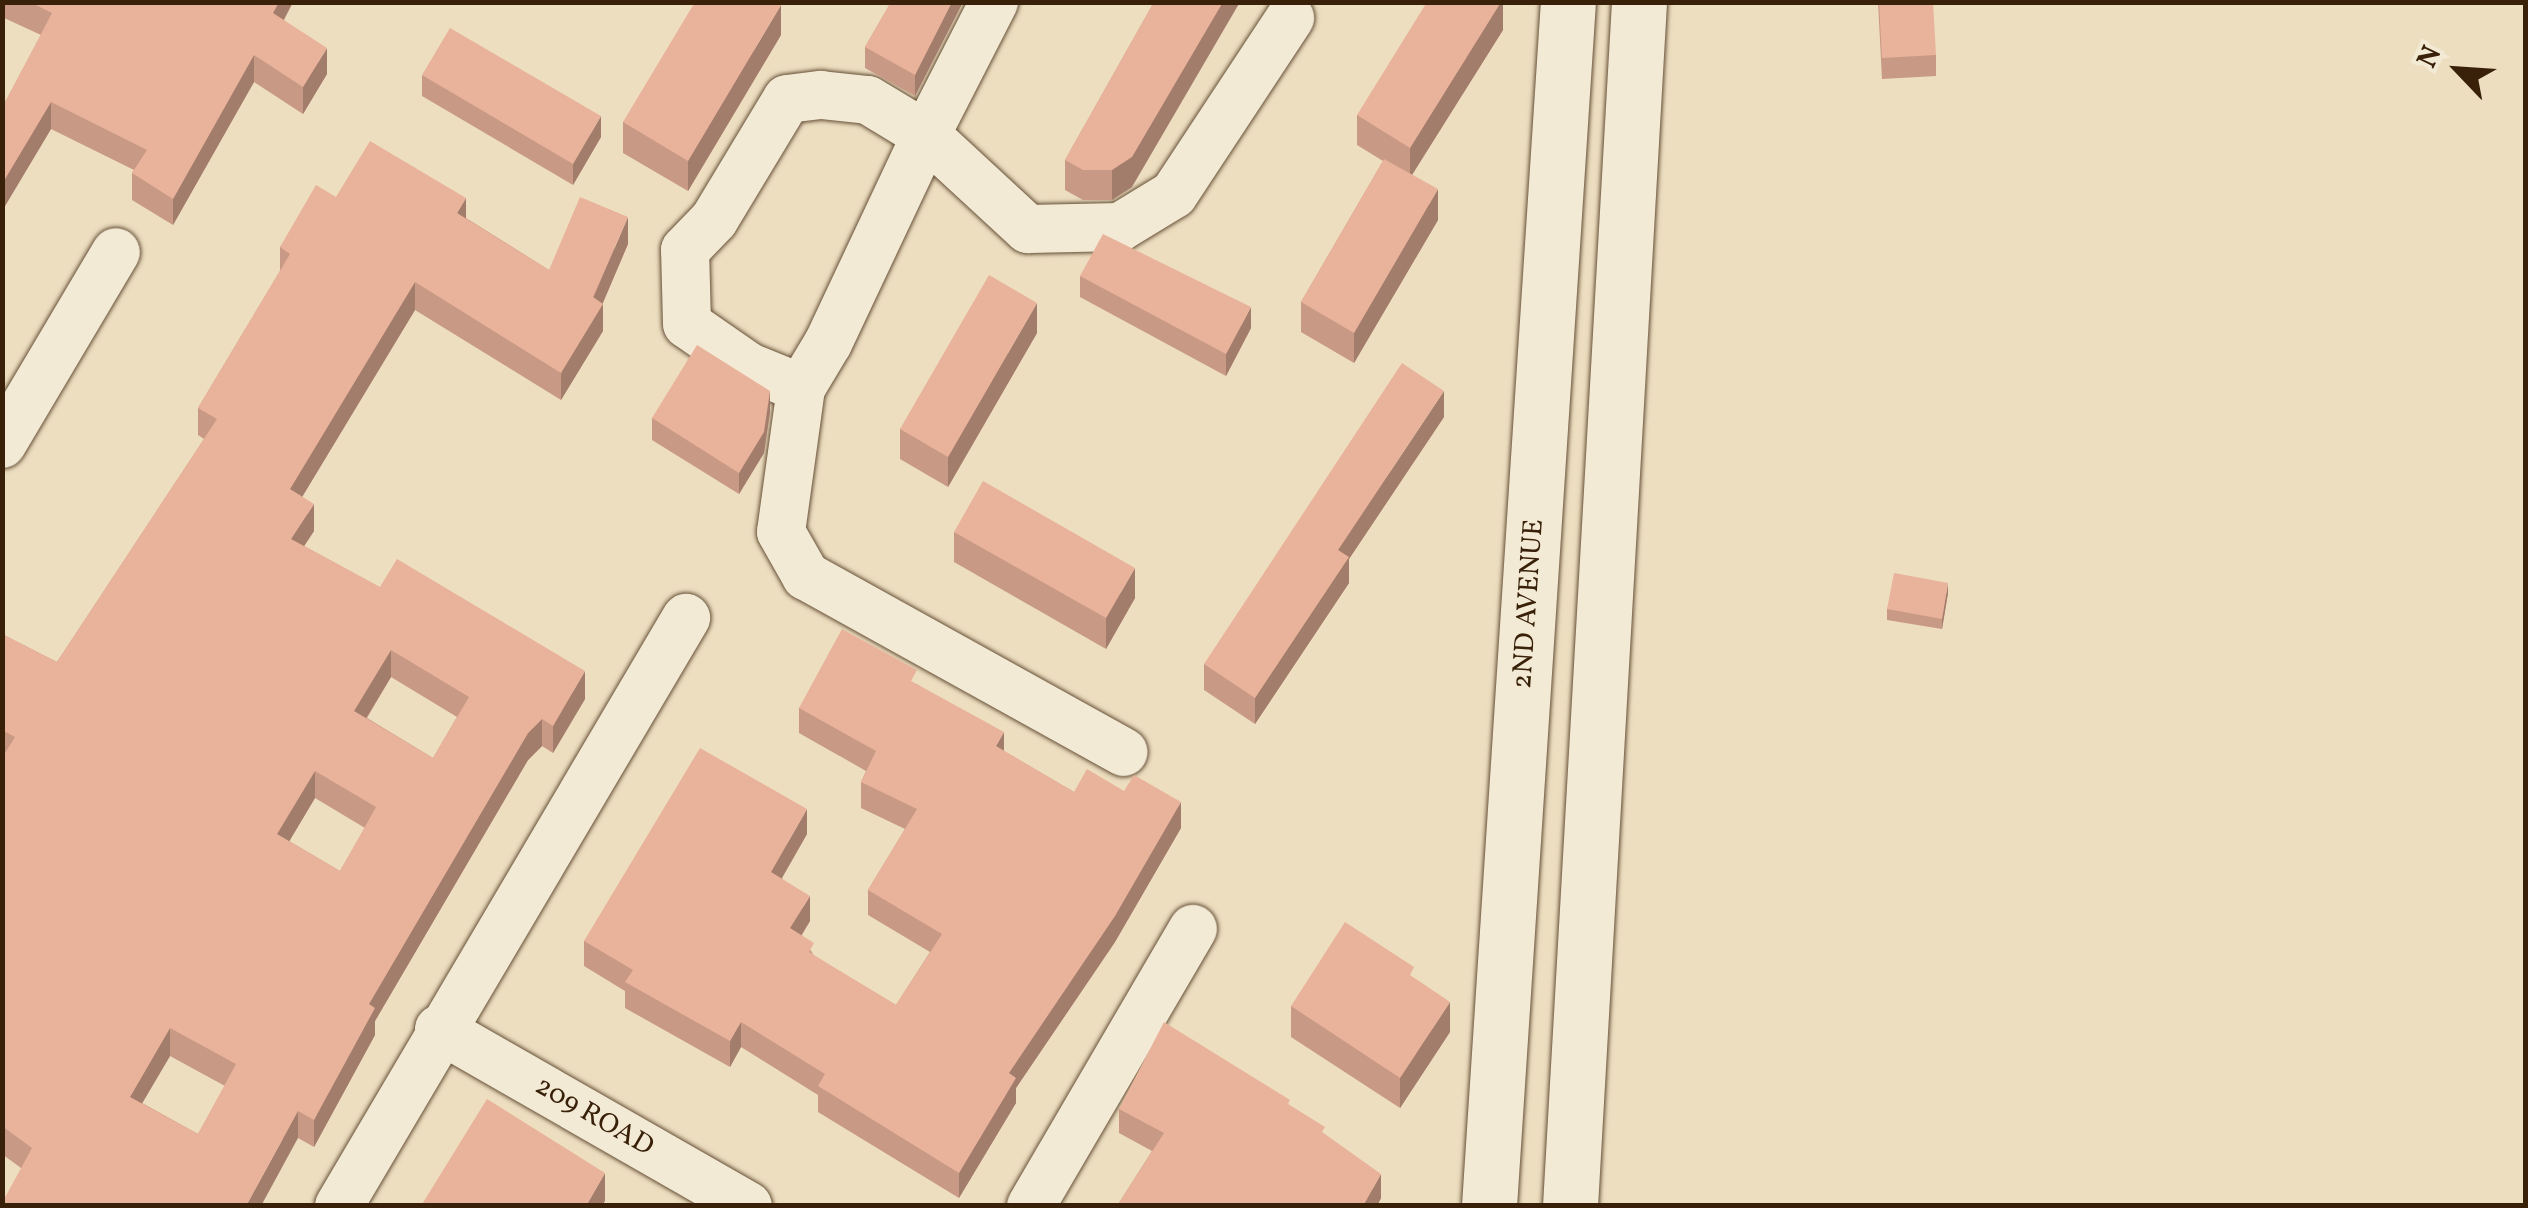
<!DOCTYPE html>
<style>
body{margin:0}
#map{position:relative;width:2528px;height:1208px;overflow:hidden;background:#eddec0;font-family:Vollkorn,serif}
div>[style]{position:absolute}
.roads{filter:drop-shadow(0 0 2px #665037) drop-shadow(0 0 2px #665037)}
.minor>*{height:48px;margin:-24px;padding:0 24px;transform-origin:24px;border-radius:24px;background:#f3ead6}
.tertiary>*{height:55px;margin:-27.5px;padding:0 27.5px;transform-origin:27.5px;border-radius:27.5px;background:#f3ead6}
.wall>*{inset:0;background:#c89984}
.shaded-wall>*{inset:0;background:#a37d6c}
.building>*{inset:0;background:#e9b29a}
span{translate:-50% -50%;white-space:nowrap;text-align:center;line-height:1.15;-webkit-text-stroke:9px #f3ead6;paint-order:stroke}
.street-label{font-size:28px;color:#392109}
.frame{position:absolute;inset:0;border:5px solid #392109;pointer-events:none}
.north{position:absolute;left:2408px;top:20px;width:100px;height:100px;-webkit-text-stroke:8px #f3ead6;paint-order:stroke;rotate:295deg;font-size:28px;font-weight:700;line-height:40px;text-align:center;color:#392109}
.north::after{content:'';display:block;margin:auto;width:35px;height:45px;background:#392109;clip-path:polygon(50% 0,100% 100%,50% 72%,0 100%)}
</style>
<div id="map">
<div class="roads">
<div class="minor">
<div style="left:994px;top:2px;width:149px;rotate:117.1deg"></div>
<div style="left:926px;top:135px;width:230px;rotate:115.2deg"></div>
<div style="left:828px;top:343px;width:52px;rotate:121deg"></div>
<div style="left:801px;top:388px;width:56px;rotate:-158deg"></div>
<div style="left:749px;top:367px;width:75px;rotate:-145.3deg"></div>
<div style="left:687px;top:324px;width:74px;rotate:-91.5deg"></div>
<div style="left:685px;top:250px;width:42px;rotate:-46deg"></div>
<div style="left:714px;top:220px;width:141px;rotate:-58.9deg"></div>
<div style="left:787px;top:99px;width:34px;rotate:-7deg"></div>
<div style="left:821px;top:95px;width:47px;rotate:6.1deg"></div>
<div style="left:868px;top:100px;width:68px;rotate:31.1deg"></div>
<div style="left:926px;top:135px;width:139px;rotate:42.7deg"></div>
<div style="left:1028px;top:229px;width:92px;rotate:-1.2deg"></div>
<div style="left:1120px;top:227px;width:63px;rotate:-31.4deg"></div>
<div style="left:1174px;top:194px;width:211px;rotate:-56.6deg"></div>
<div style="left:801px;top:388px;width:145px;rotate:97.9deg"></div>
<div style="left:781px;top:532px;width:51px;rotate:60.4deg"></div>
<div style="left:806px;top:576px;width:363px;rotate:29deg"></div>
<div style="left:2px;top:444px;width:223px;rotate:-59.3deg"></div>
<div style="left:439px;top:1029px;width:356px;rotate:29.8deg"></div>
<div style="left:339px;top:1206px;width:683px;rotate:-59.45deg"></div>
<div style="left:1031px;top:1206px;width:321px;rotate:-59.7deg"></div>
</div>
<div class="tertiary">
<div style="left:1489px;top:1206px;width:1207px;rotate:-86.25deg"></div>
<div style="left:1570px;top:1206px;width:1206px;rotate:-86.72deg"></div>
</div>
</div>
<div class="wall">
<div style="clip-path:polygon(2px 2px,293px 2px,284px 20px,327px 74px,303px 114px,254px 82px,173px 225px,132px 200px,132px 173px,134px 170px,51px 129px,2px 211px,2px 108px,41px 35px,2px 17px)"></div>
<div style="clip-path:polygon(891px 2px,963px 2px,915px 96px,865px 68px,865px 47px)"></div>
<div style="clip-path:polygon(1154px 2px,1132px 187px,1112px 200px,1083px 200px,1065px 190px,1065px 160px)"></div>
<div style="clip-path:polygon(1501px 2px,1503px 2px,1503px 30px,1412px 175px,1438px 220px,1354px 363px,1301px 332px,1301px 302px,1383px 161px,1357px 145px,1357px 115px)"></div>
<div style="clip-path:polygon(1878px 2px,1936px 55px,1936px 76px,1882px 79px)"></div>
<div style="clip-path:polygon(781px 35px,688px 191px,623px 153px,623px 122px)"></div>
<div style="clip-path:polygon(422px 75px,601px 137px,573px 185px,422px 96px)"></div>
<div style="clip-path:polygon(evenodd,336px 197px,466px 218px,549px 270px,628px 244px,603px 303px,603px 331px,561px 400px,415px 310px,302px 497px,314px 531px,304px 546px,585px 699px,553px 753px,542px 746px,528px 760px,375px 1021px,375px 1035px,314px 1147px,298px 1138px,21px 1168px,2px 1154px,2px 634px,57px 662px,204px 439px,198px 435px,198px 408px,280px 271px,280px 247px,336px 197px,391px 677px,457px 717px,433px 758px,367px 718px,391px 677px,336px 197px,315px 798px,365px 828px,340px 871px,289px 841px,315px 798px,336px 197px,170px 1056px,225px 1086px,198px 1134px,142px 1103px,170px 1056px)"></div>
<div style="clip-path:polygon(1080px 276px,1251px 328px,1226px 376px,1080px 297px)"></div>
<div style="clip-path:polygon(1037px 333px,948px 487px,900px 459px,900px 429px)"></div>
<div style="clip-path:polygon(770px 412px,764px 453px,739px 494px,652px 440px,652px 418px)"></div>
<div style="clip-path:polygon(1444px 417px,1349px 559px,1349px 583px,1255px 724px,1204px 690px,1204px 664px)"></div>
<div style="clip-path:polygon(954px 532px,1135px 598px,1106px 649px,954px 562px)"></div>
<div style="clip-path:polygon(1948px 593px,1942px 629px,1887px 620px,1887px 609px)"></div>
<div style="clip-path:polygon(917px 684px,1004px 751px,1074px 792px,1181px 828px,1115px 942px,1016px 1088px,1016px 1103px,959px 1198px,818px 1112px,818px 1095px,741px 1047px,730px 1067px,625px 1008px,625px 991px,584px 966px,584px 941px,807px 834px,782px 878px,810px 921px,802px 935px,814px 956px,896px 1005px,930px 952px,868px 915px,868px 890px,905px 829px,861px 808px,861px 782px,866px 771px,799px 733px,799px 708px)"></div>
<div style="clip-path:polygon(1291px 1006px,1450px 1032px,1400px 1108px,1291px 1037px)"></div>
<div style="clip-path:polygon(1290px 1106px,1325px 1135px,1381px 1198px,1377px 1206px,1117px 1206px,1152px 1151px,1119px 1133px,1119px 1109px)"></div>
</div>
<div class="shaded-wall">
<div style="clip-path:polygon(279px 2px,293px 2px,273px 40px,273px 13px)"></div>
<div style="clip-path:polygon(952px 2px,963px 2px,915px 96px,915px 75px)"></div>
<div style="clip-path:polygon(1223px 2px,1240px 2px,1132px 187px,1112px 200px,1112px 170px)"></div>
<div style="clip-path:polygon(1501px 2px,1503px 2px,1503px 30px,1410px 178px,1410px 148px)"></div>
<div style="clip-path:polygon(781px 5px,781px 35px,688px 191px,688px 161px)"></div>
<div style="clip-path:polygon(327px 48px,327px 74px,303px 114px,303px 87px)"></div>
<div style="clip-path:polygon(254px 55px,254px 82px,173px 225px,173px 199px)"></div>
<div style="clip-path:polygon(51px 102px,51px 129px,2px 211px,2px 184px)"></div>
<div style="clip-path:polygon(601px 116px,601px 137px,573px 185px,573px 164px)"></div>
<div style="clip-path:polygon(1438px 189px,1438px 220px,1354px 363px,1354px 333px)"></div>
<div style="clip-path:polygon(466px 198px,466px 226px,457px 213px)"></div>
<div style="clip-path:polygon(628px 217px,628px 244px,601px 307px,603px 304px,603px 331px,561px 400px,561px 373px)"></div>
<div style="clip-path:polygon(415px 282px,415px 310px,290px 517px,290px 489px)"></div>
<div style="clip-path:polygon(1037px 303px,1037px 333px,948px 487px,948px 457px)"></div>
<div style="clip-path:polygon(1251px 307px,1251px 328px,1226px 376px,1226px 354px)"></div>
<div style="clip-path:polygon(770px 391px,770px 412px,764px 453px,739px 494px,739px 473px)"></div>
<div style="clip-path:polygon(1444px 391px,1444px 417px,1349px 559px,1349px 583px,1255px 724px,1255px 698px,1338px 550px)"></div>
<div style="clip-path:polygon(314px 504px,314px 531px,291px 566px,291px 539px)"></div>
<div style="clip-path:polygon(1135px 568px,1135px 598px,1106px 649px,1106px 618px)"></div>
<div style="clip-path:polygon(1948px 583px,1948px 593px,1942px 629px,1942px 619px)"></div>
<div style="clip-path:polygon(391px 650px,391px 677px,354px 738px,354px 711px)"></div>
<div style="clip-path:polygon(585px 671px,585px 699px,553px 753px,553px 726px)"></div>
<div style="clip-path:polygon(542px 719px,542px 746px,528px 760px,375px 1021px,375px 1035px,314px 1147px,314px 1120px,369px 1004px,528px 733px)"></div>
<div style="clip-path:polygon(1004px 732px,1004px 757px,996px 746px)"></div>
<div style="clip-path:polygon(315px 771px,315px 798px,277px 862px,277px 834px)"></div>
<div style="clip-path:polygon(1181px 802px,1181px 828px,1115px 942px,1016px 1088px,1016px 1103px,959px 1198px,959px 1173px,1009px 1073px)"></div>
<div style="clip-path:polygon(807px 809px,807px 834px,771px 897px,771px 872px)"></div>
<div style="clip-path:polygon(810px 896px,810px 921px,790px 953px,790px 928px)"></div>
<div style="clip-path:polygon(1450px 1002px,1450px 1032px,1400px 1108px,1400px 1078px)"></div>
<div style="clip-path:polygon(741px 1022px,741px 1047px,730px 1067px,730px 1041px)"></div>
<div style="clip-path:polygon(170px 1028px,170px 1056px,130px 1124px,130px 1097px)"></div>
<div style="clip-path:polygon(298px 1111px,298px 1138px,261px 1206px,246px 1206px)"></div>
<div style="clip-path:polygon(605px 1173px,605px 1201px,602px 1206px,586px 1206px)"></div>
<div style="clip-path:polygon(1381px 1174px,1381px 1198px,1377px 1206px,1363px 1206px)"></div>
</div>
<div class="building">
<div style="clip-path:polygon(30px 2px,279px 2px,273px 13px,327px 48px,303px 87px,254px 55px,173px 199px,132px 173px,147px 150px,51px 102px,2px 184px,2px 108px,52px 13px)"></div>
<div style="clip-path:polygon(695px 2px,777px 2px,781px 5px,688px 161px,623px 122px)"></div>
<div style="clip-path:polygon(891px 2px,952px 2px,915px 75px,865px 47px)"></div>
<div style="clip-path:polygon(1154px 2px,1223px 2px,1132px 157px,1112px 170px,1083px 170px,1065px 160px)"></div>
<div style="clip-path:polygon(1427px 2px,1501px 2px,1410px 148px,1357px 115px)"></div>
<div style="clip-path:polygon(1879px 2px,1933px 2px,1936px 55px,1882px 58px)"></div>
<div style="clip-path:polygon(450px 28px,601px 116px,573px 164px,422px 75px)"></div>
<div style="clip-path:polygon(evenodd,370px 141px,466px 198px,457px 213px,549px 270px,580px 197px,628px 217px,593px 297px,603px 304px,561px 373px,415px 282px,290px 489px,314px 504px,291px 539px,380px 587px,397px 559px,585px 671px,553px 726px,542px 719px,528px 733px,369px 1004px,375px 1008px,314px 1120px,298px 1111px,246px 1206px,2px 1206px,2px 1203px,32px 1148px,2px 1126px,2px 758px,15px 737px,2px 730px,2px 634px,57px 662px,217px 419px,198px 408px,290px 254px,280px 247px,316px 185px,336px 197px,370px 141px,391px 650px,469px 697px,433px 758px,354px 711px,391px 650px,370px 141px,315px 771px,376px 807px,340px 871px,277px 834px,315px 771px,370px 141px,170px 1028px,236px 1064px,198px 1134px,130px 1097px,170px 1028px)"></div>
<div style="clip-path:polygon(1384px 159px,1438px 189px,1354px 333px,1301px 302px)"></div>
<div style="clip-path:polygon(1103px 234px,1251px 307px,1226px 354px,1080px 276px)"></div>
<div style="clip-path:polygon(989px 275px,1037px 303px,948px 457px,900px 429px)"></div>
<div style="clip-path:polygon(697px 345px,770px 391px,764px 432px,739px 473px,652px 418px)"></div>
<div style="clip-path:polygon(1402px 363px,1444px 391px,1338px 550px,1349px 557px,1255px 698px,1204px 664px)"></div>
<div style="clip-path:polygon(983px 481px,1135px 568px,1106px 618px,954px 532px)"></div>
<div style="clip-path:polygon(1894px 573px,1948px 583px,1942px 619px,1887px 609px)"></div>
<div style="clip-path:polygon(842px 629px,917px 670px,911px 681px,1004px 732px,996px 746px,1074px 792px,1087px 769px,1124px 791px,1134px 775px,1181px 802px,1115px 916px,1009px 1073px,1016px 1078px,959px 1173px,818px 1086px,825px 1074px,741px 1022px,730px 1041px,625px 982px,633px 970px,584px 941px,700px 748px,807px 809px,771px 872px,810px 896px,790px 928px,814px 943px,809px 952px,896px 1005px,942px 934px,868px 890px,917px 809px,861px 782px,876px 751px,799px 708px)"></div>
<div style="clip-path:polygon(1345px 922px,1414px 967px,1410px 975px,1450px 1002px,1400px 1078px,1291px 1006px)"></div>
<div style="clip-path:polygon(1164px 1022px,1290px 1100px,1288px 1104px,1325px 1127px,1322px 1132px,1381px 1174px,1363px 1206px,1117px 1206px,1164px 1133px,1119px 1109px)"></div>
<div style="clip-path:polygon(487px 1099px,605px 1173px,586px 1206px,421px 1206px)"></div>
</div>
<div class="street-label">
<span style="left:1529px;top:604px;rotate:-86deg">2ND AVENUE</span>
<span style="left:594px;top:1117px;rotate:30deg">209 ROAD</span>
</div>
<div class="frame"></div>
<div class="north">N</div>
</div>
